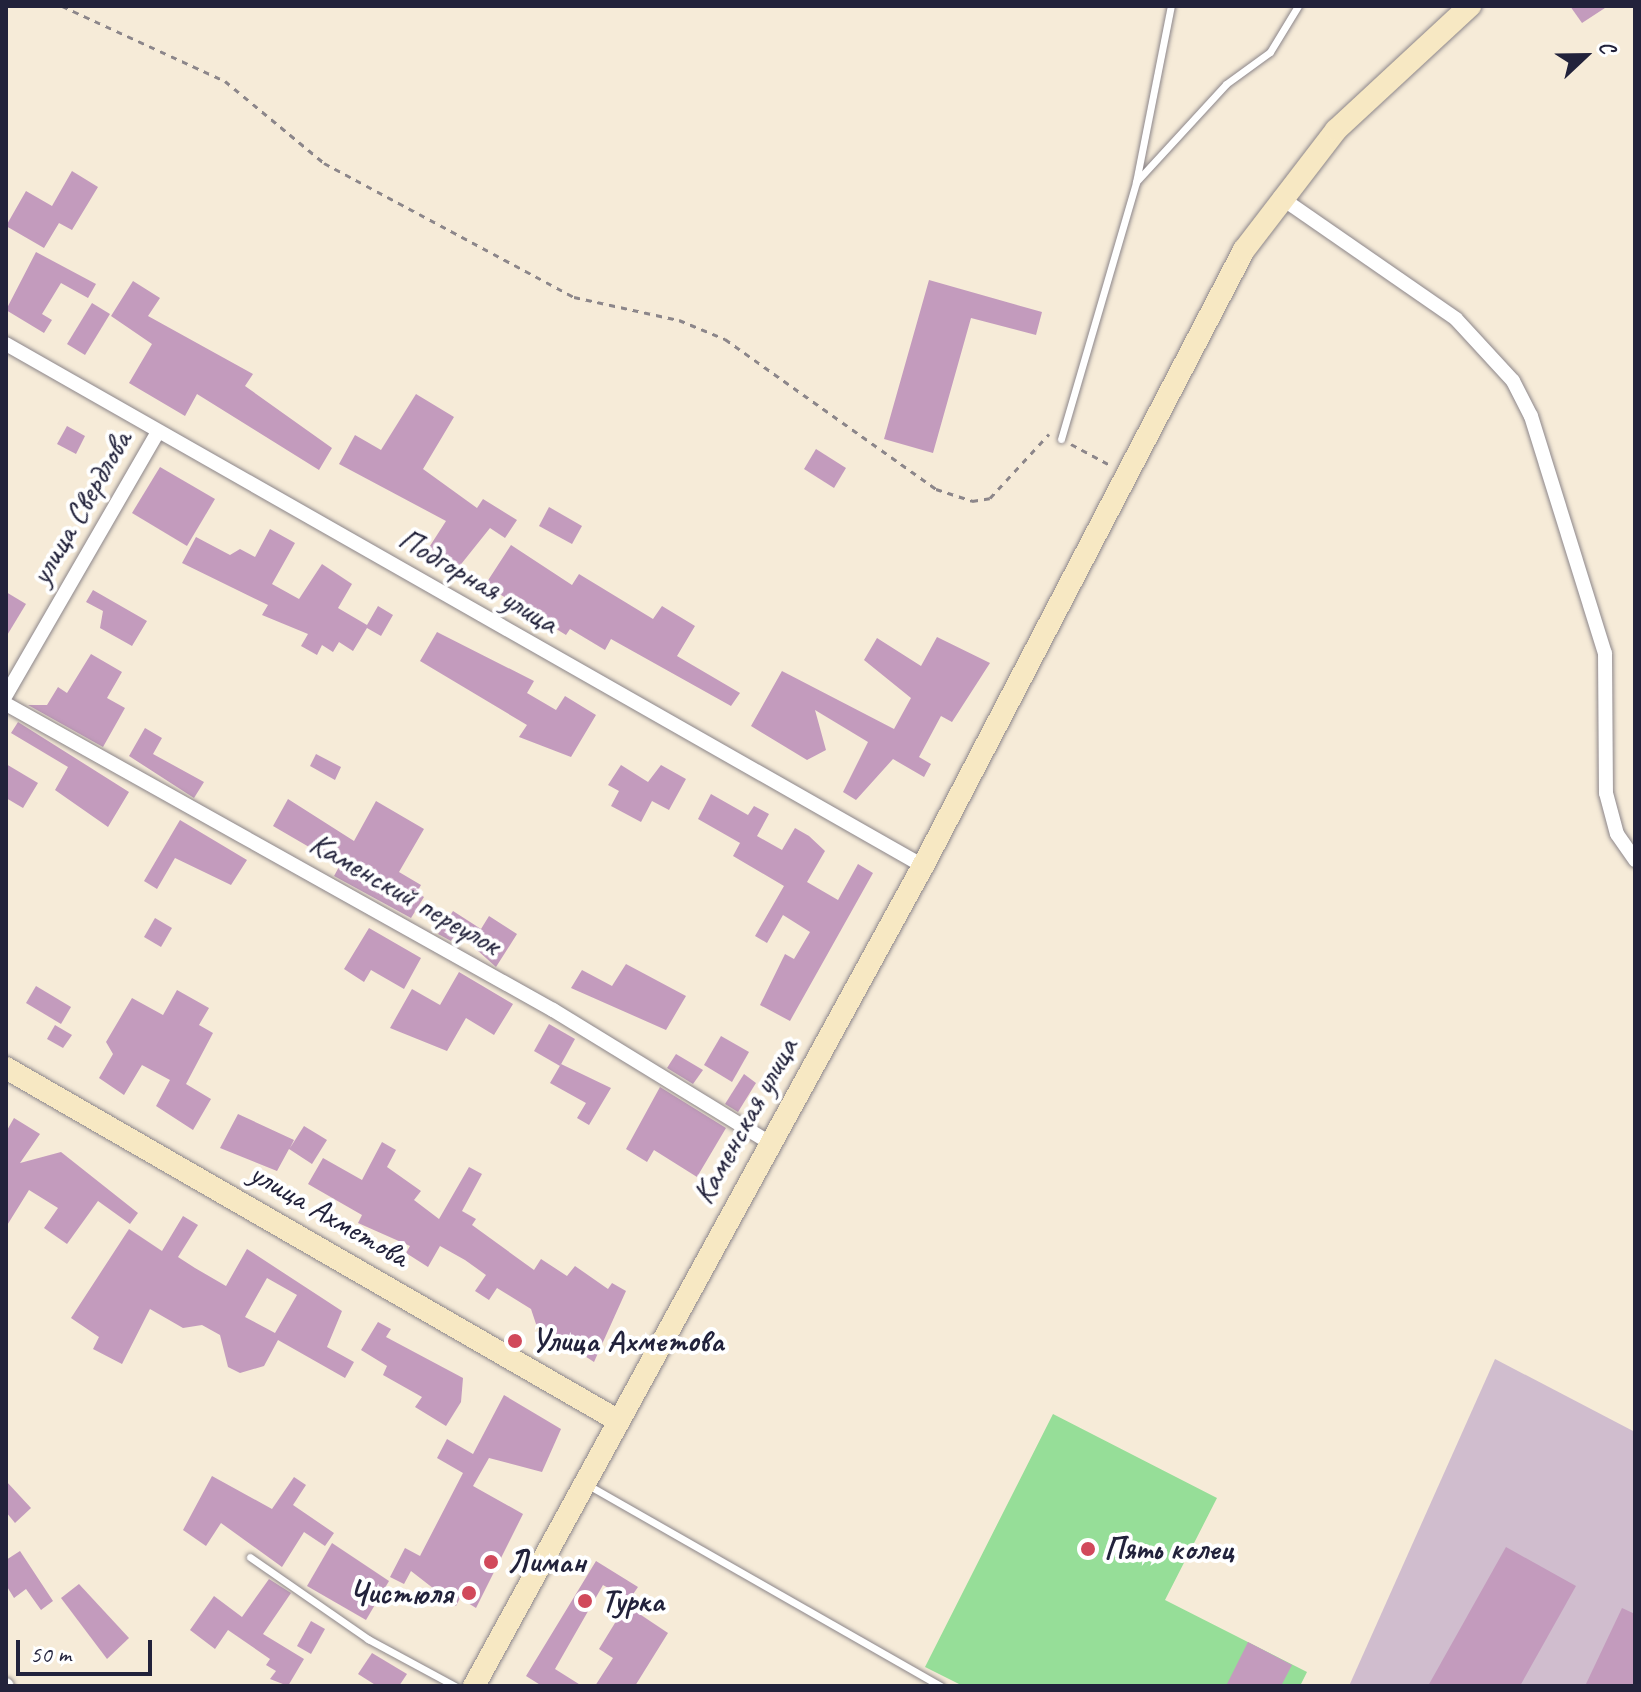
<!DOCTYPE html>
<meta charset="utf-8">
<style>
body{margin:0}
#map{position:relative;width:1641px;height:1692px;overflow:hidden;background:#f6ebd8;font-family:Caveat,sans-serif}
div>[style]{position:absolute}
.industrial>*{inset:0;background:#d0bdce}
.green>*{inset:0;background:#96de98}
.building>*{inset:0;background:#c39bbd}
.path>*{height:3px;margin-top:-1.5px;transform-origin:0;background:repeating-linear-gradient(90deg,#8c868a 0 6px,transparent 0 12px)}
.roads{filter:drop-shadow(0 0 2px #8c868a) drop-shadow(0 0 2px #8c868a)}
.lane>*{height:7px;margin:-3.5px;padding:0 3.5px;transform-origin:3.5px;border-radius:3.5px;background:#fff}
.street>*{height:14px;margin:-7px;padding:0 7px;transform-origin:7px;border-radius:7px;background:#fff}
.secondary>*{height:22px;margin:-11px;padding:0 11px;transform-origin:11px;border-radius:11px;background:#f7e8c3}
.dots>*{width:22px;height:22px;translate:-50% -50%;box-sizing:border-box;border:4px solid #fff;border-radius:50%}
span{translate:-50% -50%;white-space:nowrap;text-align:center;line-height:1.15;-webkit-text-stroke:8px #fff;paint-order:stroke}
.street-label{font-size:32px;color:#22223b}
.poi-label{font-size:32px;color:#22223b;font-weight:700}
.left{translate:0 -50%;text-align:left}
.right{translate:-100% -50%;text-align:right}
.frame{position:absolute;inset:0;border:8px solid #22223b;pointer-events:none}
.north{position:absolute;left:1545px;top:16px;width:80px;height:80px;-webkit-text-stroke:6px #fff;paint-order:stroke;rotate:68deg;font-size:22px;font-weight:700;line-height:32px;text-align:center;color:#22223b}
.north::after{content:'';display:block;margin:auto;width:28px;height:36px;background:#22223b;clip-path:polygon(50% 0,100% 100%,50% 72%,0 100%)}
.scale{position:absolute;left:16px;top:1640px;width:136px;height:36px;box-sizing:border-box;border:4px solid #22223b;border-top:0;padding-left:10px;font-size:24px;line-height:28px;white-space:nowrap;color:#22223b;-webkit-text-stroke:6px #fff;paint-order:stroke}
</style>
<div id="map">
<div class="industrial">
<div style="clip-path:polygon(1495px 1359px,1635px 1432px,1635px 1686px,1349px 1686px)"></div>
</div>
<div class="green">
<div style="clip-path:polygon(1053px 1414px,1217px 1498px,1165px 1600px,1307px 1672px,1300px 1686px,963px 1686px,925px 1667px)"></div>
</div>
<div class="building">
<div style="clip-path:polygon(1570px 6px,1608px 6px,1582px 23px)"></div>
<div style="clip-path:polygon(72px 171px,98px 187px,72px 230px,59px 223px,44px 248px,6px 226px,26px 191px,52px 206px)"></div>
<div style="clip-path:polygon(36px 252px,96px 284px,88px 298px,61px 283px,42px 314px,52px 320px,44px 333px,6px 310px)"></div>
<div style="clip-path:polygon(929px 280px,1042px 312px,1036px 335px,971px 318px,933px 453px,884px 439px)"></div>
<div style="clip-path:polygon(133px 281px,160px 298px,148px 316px,253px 374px,245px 386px,332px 448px,319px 470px,197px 394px,185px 416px,129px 383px,152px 344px,111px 316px)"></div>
<div style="clip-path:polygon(92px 303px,110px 314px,85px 355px,67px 344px)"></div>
<div style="clip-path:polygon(416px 394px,454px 417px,423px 469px,477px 508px,483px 499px,517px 520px,505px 538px,490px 528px,458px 568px,428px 549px,446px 521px,339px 464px,355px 435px,381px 450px)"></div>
<div style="clip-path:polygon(67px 426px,85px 436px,76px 454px,57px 444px)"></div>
<div style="clip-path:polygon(816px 449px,846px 468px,834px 488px,804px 469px)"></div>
<div style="clip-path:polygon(160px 467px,215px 499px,187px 546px,132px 513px)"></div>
<div style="clip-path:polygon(549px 507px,582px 526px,572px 544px,539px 526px)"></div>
<div style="clip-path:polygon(270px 529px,295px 543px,272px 584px,299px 599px,322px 564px,352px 584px,338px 608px,367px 625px,378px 606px,393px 615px,381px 636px,367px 628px,353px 651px,339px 642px,333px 652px,322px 645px,317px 655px,301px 646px,308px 634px,262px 615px,268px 605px,182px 563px,196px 537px,230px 555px,240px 549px,255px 557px)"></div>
<div style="clip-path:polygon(511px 545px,572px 585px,579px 574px,653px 619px,662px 606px,695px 626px,677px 656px,740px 693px,731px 706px,611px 639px,605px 650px,570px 629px,566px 635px,485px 585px)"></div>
<div style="clip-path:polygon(93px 590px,147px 621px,132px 646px,100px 628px,103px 611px,86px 602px)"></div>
<div style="clip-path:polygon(6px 592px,26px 604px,6px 637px)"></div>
<div style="clip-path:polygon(437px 632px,534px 681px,527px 693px,556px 710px,565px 696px,596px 715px,571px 757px,519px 737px,527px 725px,420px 661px)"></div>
<div style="clip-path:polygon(937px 637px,990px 663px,952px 722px,941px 716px,919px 757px,931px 764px,924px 777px,893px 759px,856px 800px,843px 792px,868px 742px,815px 710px,826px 750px,807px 760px,751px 726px,782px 671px,894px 729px,911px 698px,864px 660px,877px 638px,921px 666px)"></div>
<div style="clip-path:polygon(91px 654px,122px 672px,107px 698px,125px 708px,103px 747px,28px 705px,47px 705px,58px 687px,67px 693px)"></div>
<div style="clip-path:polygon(18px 722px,129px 792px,108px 827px,55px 790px,68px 767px,11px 733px)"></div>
<div style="clip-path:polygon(145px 728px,162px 738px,153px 754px,204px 782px,194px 798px,129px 756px)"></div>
<div style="clip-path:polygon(316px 754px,341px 767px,335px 780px,310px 766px)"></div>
<div style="clip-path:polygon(6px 764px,38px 783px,23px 808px,6px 798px)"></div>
<div style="clip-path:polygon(621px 765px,648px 782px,661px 765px,686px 779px,669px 810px,652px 801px,641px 822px,611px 806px,619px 791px,608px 785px)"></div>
<div style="clip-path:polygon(711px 794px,748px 815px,754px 806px,769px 814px,757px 836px,782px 850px,795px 828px,809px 836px,825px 851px,807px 882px,838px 900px,858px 864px,873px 873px,790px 1021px,760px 1005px,785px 954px,794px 959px,810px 932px,783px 915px,767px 943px,755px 936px,784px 886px,733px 856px,740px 843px,698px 819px)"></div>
<div style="clip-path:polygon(288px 799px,354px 841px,376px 801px,424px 829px,399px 872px,421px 885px,417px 892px,424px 897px,411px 918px,334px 876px,340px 865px,273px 826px)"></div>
<div style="clip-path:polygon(180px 820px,247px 860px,231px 885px,175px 858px,157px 889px,144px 881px)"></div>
<div style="clip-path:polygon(453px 911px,481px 929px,489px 916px,517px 934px,496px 967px,457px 932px,451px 941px,438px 934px)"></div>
<div style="clip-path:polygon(155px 918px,172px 928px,161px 947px,144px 937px)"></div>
<div style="clip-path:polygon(369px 928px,421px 958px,404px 989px,371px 970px,364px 982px,344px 969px)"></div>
<div style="clip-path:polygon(626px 964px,686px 996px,666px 1030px,571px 988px,582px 970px,612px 986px)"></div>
<div style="clip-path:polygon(459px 972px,513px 1004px,494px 1035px,466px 1018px,447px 1051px,390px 1028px,412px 989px,440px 1005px)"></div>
<div style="clip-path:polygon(36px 986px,71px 1007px,61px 1024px,26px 1003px)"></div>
<div style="clip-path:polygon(177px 990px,209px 1008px,199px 1025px,213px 1033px,186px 1084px,211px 1099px,193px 1130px,156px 1106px,170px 1080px,142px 1065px,124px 1095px,99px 1078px,113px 1054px,106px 1042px,132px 998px,163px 1015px)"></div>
<div style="clip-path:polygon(549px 1024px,575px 1039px,560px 1066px,534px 1051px)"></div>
<div style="clip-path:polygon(55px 1025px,72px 1035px,63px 1048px,47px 1039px)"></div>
<div style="clip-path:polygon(721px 1036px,749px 1052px,732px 1082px,704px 1065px)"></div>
<div style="clip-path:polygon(676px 1054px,703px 1070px,693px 1084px,667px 1068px)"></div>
<div style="clip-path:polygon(561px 1064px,611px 1088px,589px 1125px,577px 1118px,586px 1103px,550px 1083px)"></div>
<div style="clip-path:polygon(744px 1074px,756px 1083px,738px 1112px,725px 1104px)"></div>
<div style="clip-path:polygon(660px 1087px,726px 1128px,697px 1177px,654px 1150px,647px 1162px,626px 1149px)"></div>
<div style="clip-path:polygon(238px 1114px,294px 1140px,290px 1148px,304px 1126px,327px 1140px,312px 1164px,289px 1149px,277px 1171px,220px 1148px)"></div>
<div style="clip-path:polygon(14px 1118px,40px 1134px,20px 1163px,61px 1152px,138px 1213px,130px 1224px,98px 1201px,67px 1244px,44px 1228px,58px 1208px,29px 1190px,6px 1227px,6px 1132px)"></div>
<div style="clip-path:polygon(382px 1142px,396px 1150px,387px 1167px,421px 1191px,414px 1200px,439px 1219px,469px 1167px,482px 1174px,462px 1211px,476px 1219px,472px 1225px,534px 1270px,541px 1259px,567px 1276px,575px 1266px,608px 1289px,612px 1283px,626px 1291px,594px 1362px,536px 1324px,531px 1309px,497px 1288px,489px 1300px,475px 1291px,486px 1275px,465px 1260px,440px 1246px,428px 1267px,406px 1253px,410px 1246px,358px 1223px,362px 1215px,308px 1184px,323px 1158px,362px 1180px)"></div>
<div style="clip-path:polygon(evenodd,183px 1216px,198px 1225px,178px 1257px,195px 1268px,226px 1286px,247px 1249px,342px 1311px,327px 1347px,354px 1362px,345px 1378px,278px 1340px,264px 1366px,240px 1373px,228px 1367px,220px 1335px,202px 1325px,183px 1328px,150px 1309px,122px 1364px,93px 1349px,99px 1337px,71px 1318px,129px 1229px,162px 1251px,183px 1216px,267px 1278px,297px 1295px,275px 1333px,245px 1317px,267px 1278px)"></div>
<div style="clip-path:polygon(378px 1322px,391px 1329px,386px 1337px,463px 1378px,461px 1402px,446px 1426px,415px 1407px,422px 1397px,383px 1375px,387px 1366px,361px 1350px)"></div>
<div style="clip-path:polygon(504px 1395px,561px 1429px,542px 1472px,489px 1458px,473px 1486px,523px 1514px,476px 1608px,460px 1598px,456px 1606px,411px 1571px,404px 1584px,390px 1577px,405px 1548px,420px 1556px,463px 1473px,437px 1458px,447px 1439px,473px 1454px)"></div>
<div style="clip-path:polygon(212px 1476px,272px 1509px,294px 1477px,306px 1485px,293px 1505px,334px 1533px,325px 1546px,304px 1532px,282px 1567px,221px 1523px,206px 1546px,183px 1530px)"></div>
<div style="clip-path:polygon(6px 1481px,31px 1508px,15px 1523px,6px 1512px)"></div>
<div style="clip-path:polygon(332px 1543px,389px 1581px,366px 1620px,307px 1586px)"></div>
<div style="clip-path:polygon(1506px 1547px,1576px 1586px,1520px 1686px,1428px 1686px)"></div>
<div style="clip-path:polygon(20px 1551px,53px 1601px,41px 1610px,26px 1589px,14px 1598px,6px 1585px,6px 1560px)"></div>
<div style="clip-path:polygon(596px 1561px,638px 1587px,629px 1600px,603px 1585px,555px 1669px,582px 1686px,542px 1686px,526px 1676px)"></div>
<div style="clip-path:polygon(269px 1579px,291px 1593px,263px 1634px,304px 1659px,288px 1686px,270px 1679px,276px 1671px,266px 1665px,270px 1659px,228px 1630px,215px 1649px,190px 1630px,214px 1596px,242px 1617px)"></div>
<div style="clip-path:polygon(79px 1584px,129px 1638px,107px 1659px,61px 1598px)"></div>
<div style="clip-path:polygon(626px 1605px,668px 1633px,635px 1686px,595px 1686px,613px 1658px,599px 1649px)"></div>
<div style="clip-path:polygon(1622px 1608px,1635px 1614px,1635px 1686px,1585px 1686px)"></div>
<div style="clip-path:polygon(311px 1621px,325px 1629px,311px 1654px,297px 1646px)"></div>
<div style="clip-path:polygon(1248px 1642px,1292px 1665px,1281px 1686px,1226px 1686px)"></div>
<div style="clip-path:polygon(372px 1653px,407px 1674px,399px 1686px,377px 1686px,358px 1674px)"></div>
</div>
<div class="path">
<div style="left:62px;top:6px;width:179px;rotate:24.7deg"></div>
<div style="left:225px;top:81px;width:129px;rotate:39.6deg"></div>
<div style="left:324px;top:163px;width:284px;rotate:28.2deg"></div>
<div style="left:574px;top:297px;width:107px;rotate:12.4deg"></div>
<div style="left:679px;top:320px;width:50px;rotate:22.4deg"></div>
<div style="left:725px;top:339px;width:259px;rotate:35.4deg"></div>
<div style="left:936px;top:489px;width:38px;rotate:18deg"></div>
<div style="left:972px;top:501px;width:18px;rotate:-9deg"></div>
<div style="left:990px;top:498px;width:87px;rotate:-47.3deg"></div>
<div style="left:1071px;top:444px;width:44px;rotate:28.3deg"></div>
</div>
<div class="roads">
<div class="lane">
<div style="left:1136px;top:182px;width:133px;rotate:-47.4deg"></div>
<div style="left:1226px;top:84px;width:54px;rotate:-36deg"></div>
<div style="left:1270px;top:52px;width:54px;rotate:-58.7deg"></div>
<div style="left:1061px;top:439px;width:268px;rotate:-73.7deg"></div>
<div style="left:1136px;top:182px;width:179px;rotate:-78.8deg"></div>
<div style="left:588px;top:1485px;width:406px;rotate:29.7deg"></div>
<div style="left:250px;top:1557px;width:144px;rotate:34.8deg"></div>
<div style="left:368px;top:1639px;width:99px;rotate:28.4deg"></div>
</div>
<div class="street">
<div style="left:1280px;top:197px;width:214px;rotate:34.7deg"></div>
<div style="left:1456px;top:319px;width:84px;rotate:47.4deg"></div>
<div style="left:1513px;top:381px;width:39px;rotate:63deg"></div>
<div style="left:1531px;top:416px;width:248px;rotate:72.7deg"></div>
<div style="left:1605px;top:653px;width:140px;rotate:89.6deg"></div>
<div style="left:1606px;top:793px;width:42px;rotate:75deg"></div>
<div style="left:1617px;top:834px;width:32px;rotate:55deg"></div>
<div style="left:6px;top:344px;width:1055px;rotate:29.65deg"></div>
<div style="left:6px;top:695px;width:304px;rotate:-60deg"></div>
<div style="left:6px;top:704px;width:627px;rotate:29.22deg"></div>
<div style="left:553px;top:1010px;width:255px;rotate:31.5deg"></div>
<div style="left:6px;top:1685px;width:1px;rotate:45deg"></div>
</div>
<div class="secondary">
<div style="left:6px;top:1068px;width:707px;rotate:29.94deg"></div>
<div style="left:474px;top:1686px;width:935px;rotate:-61.3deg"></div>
<div style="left:923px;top:866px;width:695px;rotate:-62.48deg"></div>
<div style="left:1244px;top:250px;width:151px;rotate:-52.5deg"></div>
<div style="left:1336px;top:130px;width:183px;rotate:-42.8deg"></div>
</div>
</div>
<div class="dots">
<div style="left:515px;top:1341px;background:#d1495b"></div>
<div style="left:1088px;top:1549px;background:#d1495b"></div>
<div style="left:491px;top:1562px;background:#d1495b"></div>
<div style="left:469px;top:1593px;background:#d1495b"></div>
<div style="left:585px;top:1601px;background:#d1495b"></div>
</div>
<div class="street-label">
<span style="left:81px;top:508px;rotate:-60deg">улица Свердлова</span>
<span style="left:478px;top:581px;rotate:30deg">Подгорная улица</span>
<span style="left:405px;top:894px;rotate:30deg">Каменский переулок</span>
<span style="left:745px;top:1121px;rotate:-61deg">Каменская улица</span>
<span style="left:329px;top:1215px;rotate:30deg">улица Ахметова</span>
</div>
<div class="poi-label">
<span class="left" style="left:531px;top:1341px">Улица Ахметова</span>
<span class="left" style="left:1104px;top:1549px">Пять колец</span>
<span class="left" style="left:507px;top:1562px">Лиман</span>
<span class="right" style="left:453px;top:1593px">Чистюля</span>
<span class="left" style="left:601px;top:1601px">Турка</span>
</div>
<div class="frame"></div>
<div class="north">С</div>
<div class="scale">50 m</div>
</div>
